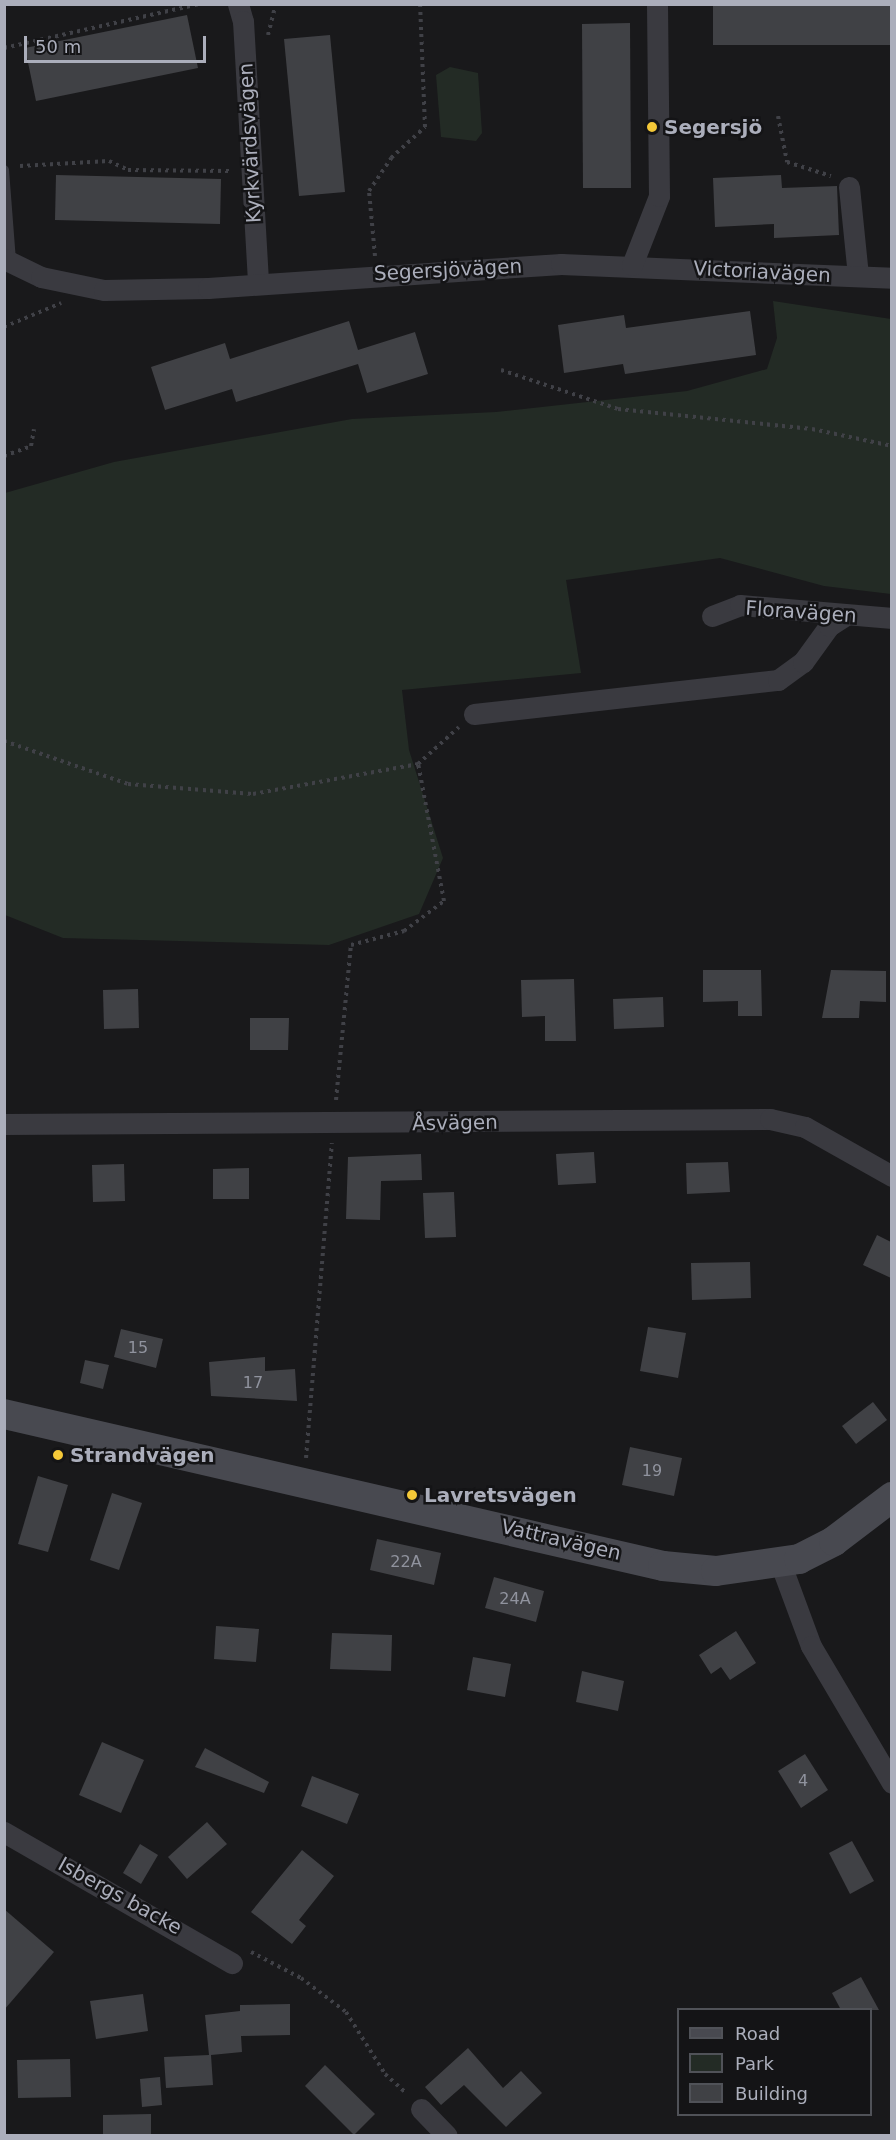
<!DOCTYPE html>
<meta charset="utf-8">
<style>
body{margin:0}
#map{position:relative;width:896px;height:2140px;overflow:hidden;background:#19191b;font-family:"DejaVu Sans",sans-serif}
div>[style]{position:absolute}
.green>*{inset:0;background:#232b25}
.building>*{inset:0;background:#404145}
.path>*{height:4px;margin-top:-2px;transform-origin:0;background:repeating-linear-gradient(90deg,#404147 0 3px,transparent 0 7.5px)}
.lane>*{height:10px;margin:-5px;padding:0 5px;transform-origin:5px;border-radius:5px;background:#3a3a40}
.street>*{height:21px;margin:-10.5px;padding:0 10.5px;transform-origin:10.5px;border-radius:10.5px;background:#3a3a40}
.secondary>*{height:30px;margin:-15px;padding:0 15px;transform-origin:15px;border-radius:15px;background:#484950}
.dots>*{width:16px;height:16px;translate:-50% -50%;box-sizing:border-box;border:3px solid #141416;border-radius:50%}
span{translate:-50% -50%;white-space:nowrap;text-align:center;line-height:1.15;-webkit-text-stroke:5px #141416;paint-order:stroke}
.number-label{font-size:16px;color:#90939e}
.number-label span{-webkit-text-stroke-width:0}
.poi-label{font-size:20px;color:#abaebb;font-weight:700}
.left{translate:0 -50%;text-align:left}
.street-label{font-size:20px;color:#abaebb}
.frame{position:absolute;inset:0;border:6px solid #abaebb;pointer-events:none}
.legend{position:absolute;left:677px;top:2008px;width:195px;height:108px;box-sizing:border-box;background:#141416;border:2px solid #505258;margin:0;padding:8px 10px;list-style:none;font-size:18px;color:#abaebb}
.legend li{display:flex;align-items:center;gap:12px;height:30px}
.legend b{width:30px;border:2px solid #505258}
.scale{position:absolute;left:24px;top:36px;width:182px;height:27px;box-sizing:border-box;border:3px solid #abaebb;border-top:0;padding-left:8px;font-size:18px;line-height:21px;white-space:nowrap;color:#abaebb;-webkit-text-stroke:4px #141416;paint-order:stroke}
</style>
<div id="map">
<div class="green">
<div style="clip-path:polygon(450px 67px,478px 73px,482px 133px,476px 141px,441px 137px,436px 75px)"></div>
<div style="clip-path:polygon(773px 301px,891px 319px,891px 594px,824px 586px,720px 558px,566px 580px,581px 673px,402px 690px,409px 750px,443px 858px,419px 914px,329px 945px,63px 938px,5px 915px,5px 493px,114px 462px,352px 419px,496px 412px,687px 391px,767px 369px,777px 338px)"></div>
</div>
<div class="building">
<div style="clip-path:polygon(713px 4px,891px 4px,891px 45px,713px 45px)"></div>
<div style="clip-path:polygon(187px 15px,198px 68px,36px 101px,25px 48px)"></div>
<div style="clip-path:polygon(630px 23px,631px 188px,583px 188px,582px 24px)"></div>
<div style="clip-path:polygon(330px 35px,345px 192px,299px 196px,284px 39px)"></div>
<div style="clip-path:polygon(56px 175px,221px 179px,220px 224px,55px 220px)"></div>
<div style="clip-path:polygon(781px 175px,782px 188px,837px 186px,839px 235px,774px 238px,774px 224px,715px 227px,713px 178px)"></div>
<div style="clip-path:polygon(750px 311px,756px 355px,625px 374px,623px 364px,564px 373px,558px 325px,624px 315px,626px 328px)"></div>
<div style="clip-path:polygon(349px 321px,358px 350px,415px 332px,428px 374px,367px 393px,358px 364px,236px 402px,232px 389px,165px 410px,151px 367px,225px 343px,230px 359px)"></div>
<div style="clip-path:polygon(703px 970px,761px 970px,762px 1016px,738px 1016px,738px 1001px,703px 1002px)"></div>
<div style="clip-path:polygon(831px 970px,886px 971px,886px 1002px,860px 1001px,859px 1018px,822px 1018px)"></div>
<div style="clip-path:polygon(574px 979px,576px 1041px,545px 1041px,545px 1016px,522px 1017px,521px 980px)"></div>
<div style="clip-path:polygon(138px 989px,139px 1028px,104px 1029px,103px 990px)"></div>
<div style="clip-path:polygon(663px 997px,664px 1027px,614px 1029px,613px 999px)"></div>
<div style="clip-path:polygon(250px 1018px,289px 1018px,288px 1050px,250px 1050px)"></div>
<div style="clip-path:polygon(594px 1152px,596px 1183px,558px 1185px,556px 1154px)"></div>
<div style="clip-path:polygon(421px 1154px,422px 1180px,381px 1181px,380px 1220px,346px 1219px,348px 1157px)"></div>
<div style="clip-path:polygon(728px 1162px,730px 1192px,687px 1194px,686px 1163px)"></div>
<div style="clip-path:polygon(124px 1164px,125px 1201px,93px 1202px,92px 1165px)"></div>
<div style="clip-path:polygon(249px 1168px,249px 1199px,213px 1199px,213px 1169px)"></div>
<div style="clip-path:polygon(454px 1192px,456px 1237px,425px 1238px,423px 1193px)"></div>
<div style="clip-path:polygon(877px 1235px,891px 1242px,891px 1278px,863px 1265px)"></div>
<div style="clip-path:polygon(750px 1262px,751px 1298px,692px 1300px,691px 1263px)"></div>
<div style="clip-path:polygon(648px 1327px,686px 1333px,678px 1378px,640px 1371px)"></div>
<div style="clip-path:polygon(121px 1329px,163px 1339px,156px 1368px,114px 1357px)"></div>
<div style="clip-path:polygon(265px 1357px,265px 1371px,295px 1369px,297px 1401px,211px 1396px,209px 1362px)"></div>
<div style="clip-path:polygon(85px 1360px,109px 1365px,103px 1389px,80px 1383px)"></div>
<div style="clip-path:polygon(873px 1402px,887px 1420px,856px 1444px,842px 1426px)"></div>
<div style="clip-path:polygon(630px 1447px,682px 1458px,674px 1496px,622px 1485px)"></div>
<div style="clip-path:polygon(38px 1476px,68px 1485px,48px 1552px,18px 1544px)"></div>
<div style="clip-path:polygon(112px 1493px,142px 1503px,119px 1570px,90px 1560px)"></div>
<div style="clip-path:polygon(377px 1539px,441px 1553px,434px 1585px,370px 1570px)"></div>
<div style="clip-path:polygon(494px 1577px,544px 1591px,536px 1622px,485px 1608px)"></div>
<div style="clip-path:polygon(216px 1626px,259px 1629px,256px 1662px,214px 1659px)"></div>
<div style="clip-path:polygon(736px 1631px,756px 1663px,730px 1680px,721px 1667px,711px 1674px,699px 1655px)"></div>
<div style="clip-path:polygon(332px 1633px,392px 1635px,391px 1671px,330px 1669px)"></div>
<div style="clip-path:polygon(473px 1657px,511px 1664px,505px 1697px,467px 1690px)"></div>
<div style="clip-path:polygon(582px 1671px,624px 1681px,618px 1711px,576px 1702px)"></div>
<div style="clip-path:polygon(102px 1742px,144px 1760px,121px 1813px,79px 1795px)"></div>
<div style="clip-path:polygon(205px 1748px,269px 1782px,264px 1793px,195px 1767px)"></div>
<div style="clip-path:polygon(805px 1754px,828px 1790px,801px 1808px,778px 1771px)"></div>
<div style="clip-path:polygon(312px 1776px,359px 1794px,347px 1824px,301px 1806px)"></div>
<div style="clip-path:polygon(207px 1822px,227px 1844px,187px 1879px,168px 1857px)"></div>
<div style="clip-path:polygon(852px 1841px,874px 1881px,850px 1894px,829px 1853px)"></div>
<div style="clip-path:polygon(140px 1844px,158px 1855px,141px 1884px,123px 1873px)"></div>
<div style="clip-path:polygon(302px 1850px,334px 1876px,299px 1920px,306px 1926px,292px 1944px,251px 1912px)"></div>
<div style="clip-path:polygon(4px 1909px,54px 1952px,4px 2010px)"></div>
<div style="clip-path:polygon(861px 1977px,879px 2010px,841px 2010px,832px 1993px)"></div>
<div style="clip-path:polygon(143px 1994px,148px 2031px,96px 2039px,90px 2001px)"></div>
<div style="clip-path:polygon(290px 2004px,290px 2035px,241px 2036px,242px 2052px,211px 2055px,213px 2085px,166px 2088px,164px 2057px,209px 2055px,205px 2015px,240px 2011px,240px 2005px)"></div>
<div style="clip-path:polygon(468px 2048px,503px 2088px,521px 2071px,542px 2093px,506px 2127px,464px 2085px,441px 2105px,425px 2087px)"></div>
<div style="clip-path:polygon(70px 2059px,71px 2097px,18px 2098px,17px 2060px)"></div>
<div style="clip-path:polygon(325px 2065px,375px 2114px,354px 2135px,305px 2086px)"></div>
<div style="clip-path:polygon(160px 2077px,162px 2105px,142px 2107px,140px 2079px)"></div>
<div style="clip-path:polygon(151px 2114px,151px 2136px,103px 2136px,103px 2115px)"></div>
</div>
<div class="path">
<div style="left:266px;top:4px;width:40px"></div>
<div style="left:268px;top:35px;width:32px;rotate:-76deg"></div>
<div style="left:4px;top:48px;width:200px;rotate:-12.7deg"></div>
<div style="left:778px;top:116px;width:47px;rotate:78.9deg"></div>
<div style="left:787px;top:162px;width:46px;rotate:17.7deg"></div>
<div style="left:20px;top:166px;width:89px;rotate:-3.2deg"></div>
<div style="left:109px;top:161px;width:21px;rotate:25deg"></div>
<div style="left:128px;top:170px;width:101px;rotate:0.6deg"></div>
<div style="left:375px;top:256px;width:65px;rotate:-95.3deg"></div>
<div style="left:369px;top:191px;width:40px;rotate:-56deg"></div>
<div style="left:391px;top:158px;width:46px;rotate:-42.4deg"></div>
<div style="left:425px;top:127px;width:123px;rotate:-92.3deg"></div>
<div style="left:4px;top:327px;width:62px;rotate:-22.8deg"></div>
<div style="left:501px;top:370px;width:123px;rotate:18.4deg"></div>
<div style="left:618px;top:409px;width:195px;rotate:5.9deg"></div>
<div style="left:812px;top:429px;width:82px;rotate:12deg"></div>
<div style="left:4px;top:456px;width:29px;rotate:-20deg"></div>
<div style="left:31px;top:446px;width:17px;rotate:-80deg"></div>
<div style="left:4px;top:741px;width:131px;rotate:19.1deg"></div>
<div style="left:128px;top:784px;width:125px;rotate:4.6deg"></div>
<div style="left:253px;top:794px;width:168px;rotate:-10.3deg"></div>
<div style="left:336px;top:1100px;width:156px;rotate:-84.5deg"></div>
<div style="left:351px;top:945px;width:55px;rotate:-14.8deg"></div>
<div style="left:404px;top:931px;width:50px;rotate:-36.9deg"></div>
<div style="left:444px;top:901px;width:139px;rotate:-100.7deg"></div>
<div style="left:418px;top:764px;width:55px;rotate:-42.1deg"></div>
<div style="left:306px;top:1458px;width:316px;rotate:-85.3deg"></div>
<div style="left:251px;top:1952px;width:56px;rotate:27.5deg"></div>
<div style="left:301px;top:1978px;width:56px;rotate:37.1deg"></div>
<div style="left:346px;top:2012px;width:73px;rotate:57.8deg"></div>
<div style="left:385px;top:2074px;width:28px;rotate:42deg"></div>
</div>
<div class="lane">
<div style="left:4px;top:170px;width:92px;rotate:85.6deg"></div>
</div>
<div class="street">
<div style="left:238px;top:4px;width:18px;rotate:74deg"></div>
<div style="left:243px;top:21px;width:261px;rotate:86.7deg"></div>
<div style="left:849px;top:187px;width:89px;rotate:84.2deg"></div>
<div style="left:4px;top:259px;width:41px;rotate:25.9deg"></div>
<div style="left:41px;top:277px;width:64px;rotate:11.7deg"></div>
<div style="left:104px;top:290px;width:104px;rotate:-1.1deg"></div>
<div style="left:208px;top:288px;width:354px;rotate:-3.9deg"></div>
<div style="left:561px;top:264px;width:331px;rotate:2.4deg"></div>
<div style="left:632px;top:265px;width:74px;rotate:-68.6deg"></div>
<div style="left:659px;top:196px;width:192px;rotate:-90.6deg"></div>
<div style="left:712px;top:616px;width:30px;rotate:-21deg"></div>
<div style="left:740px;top:605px;width:153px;rotate:4.9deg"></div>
<div style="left:474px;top:714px;width:306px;rotate:-6.4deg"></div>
<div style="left:778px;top:680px;width:31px;rotate:-36deg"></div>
<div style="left:803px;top:662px;width:44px;rotate:-54.2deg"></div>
<div style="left:829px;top:626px;width:20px;rotate:-33deg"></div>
<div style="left:4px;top:1124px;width:766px;rotate:-0.37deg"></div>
<div style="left:770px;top:1119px;width:36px;rotate:13deg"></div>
<div style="left:805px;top:1127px;width:100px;rotate:29.4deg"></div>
<div style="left:781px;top:1565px;width:86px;rotate:69.7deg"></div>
<div style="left:811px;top:1646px;width:159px;rotate:59.4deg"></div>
<div style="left:4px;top:1832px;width:263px;rotate:29.9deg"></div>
<div style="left:421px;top:2109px;width:37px;rotate:46deg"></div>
</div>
<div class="secondary">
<div style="left:4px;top:1414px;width:676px;rotate:12.99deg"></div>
<div style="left:663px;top:1566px;width:53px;rotate:5.4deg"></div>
<div style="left:716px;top:1571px;width:84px;rotate:-8.2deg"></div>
<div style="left:799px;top:1559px;width:39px;rotate:-27deg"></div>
<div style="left:834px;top:1541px;width:73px;rotate:-37.2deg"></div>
</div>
<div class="dots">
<div style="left:652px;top:127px;background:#f4c838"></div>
<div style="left:58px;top:1455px;background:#f4c838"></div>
<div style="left:412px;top:1495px;background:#f4c838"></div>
</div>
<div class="number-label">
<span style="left:138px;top:1348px">15</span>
<span style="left:253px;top:1383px">17</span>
<span style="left:652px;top:1471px">19</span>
<span style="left:406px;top:1562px">22A</span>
<span style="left:515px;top:1599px">24A</span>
<span style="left:803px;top:1781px">4</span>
</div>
<div class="poi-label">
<span class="left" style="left:664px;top:127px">Segersjö</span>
<span class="left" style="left:70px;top:1455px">Strandvägen</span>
<span class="left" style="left:424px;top:1495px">Lavretsvägen</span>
</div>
<div class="street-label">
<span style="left:250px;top:143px;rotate:-93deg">Kyrkvärdsvägen</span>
<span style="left:448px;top:270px;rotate:-3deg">Segersjövägen</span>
<span style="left:762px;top:272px;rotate:3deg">Victoriavägen</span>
<span style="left:801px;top:612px;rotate:4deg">Floravägen</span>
<span style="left:455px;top:1123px;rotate:-1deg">Åsvägen</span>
<span style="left:561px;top:1540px;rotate:13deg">Vattravägen</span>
<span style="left:120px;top:1896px;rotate:29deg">Isbergs backe</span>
</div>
<div class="frame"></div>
<ul class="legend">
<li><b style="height:8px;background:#484950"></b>Road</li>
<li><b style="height:16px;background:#232b25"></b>Park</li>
<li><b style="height:16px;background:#404145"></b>Building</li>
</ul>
<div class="scale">50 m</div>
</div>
